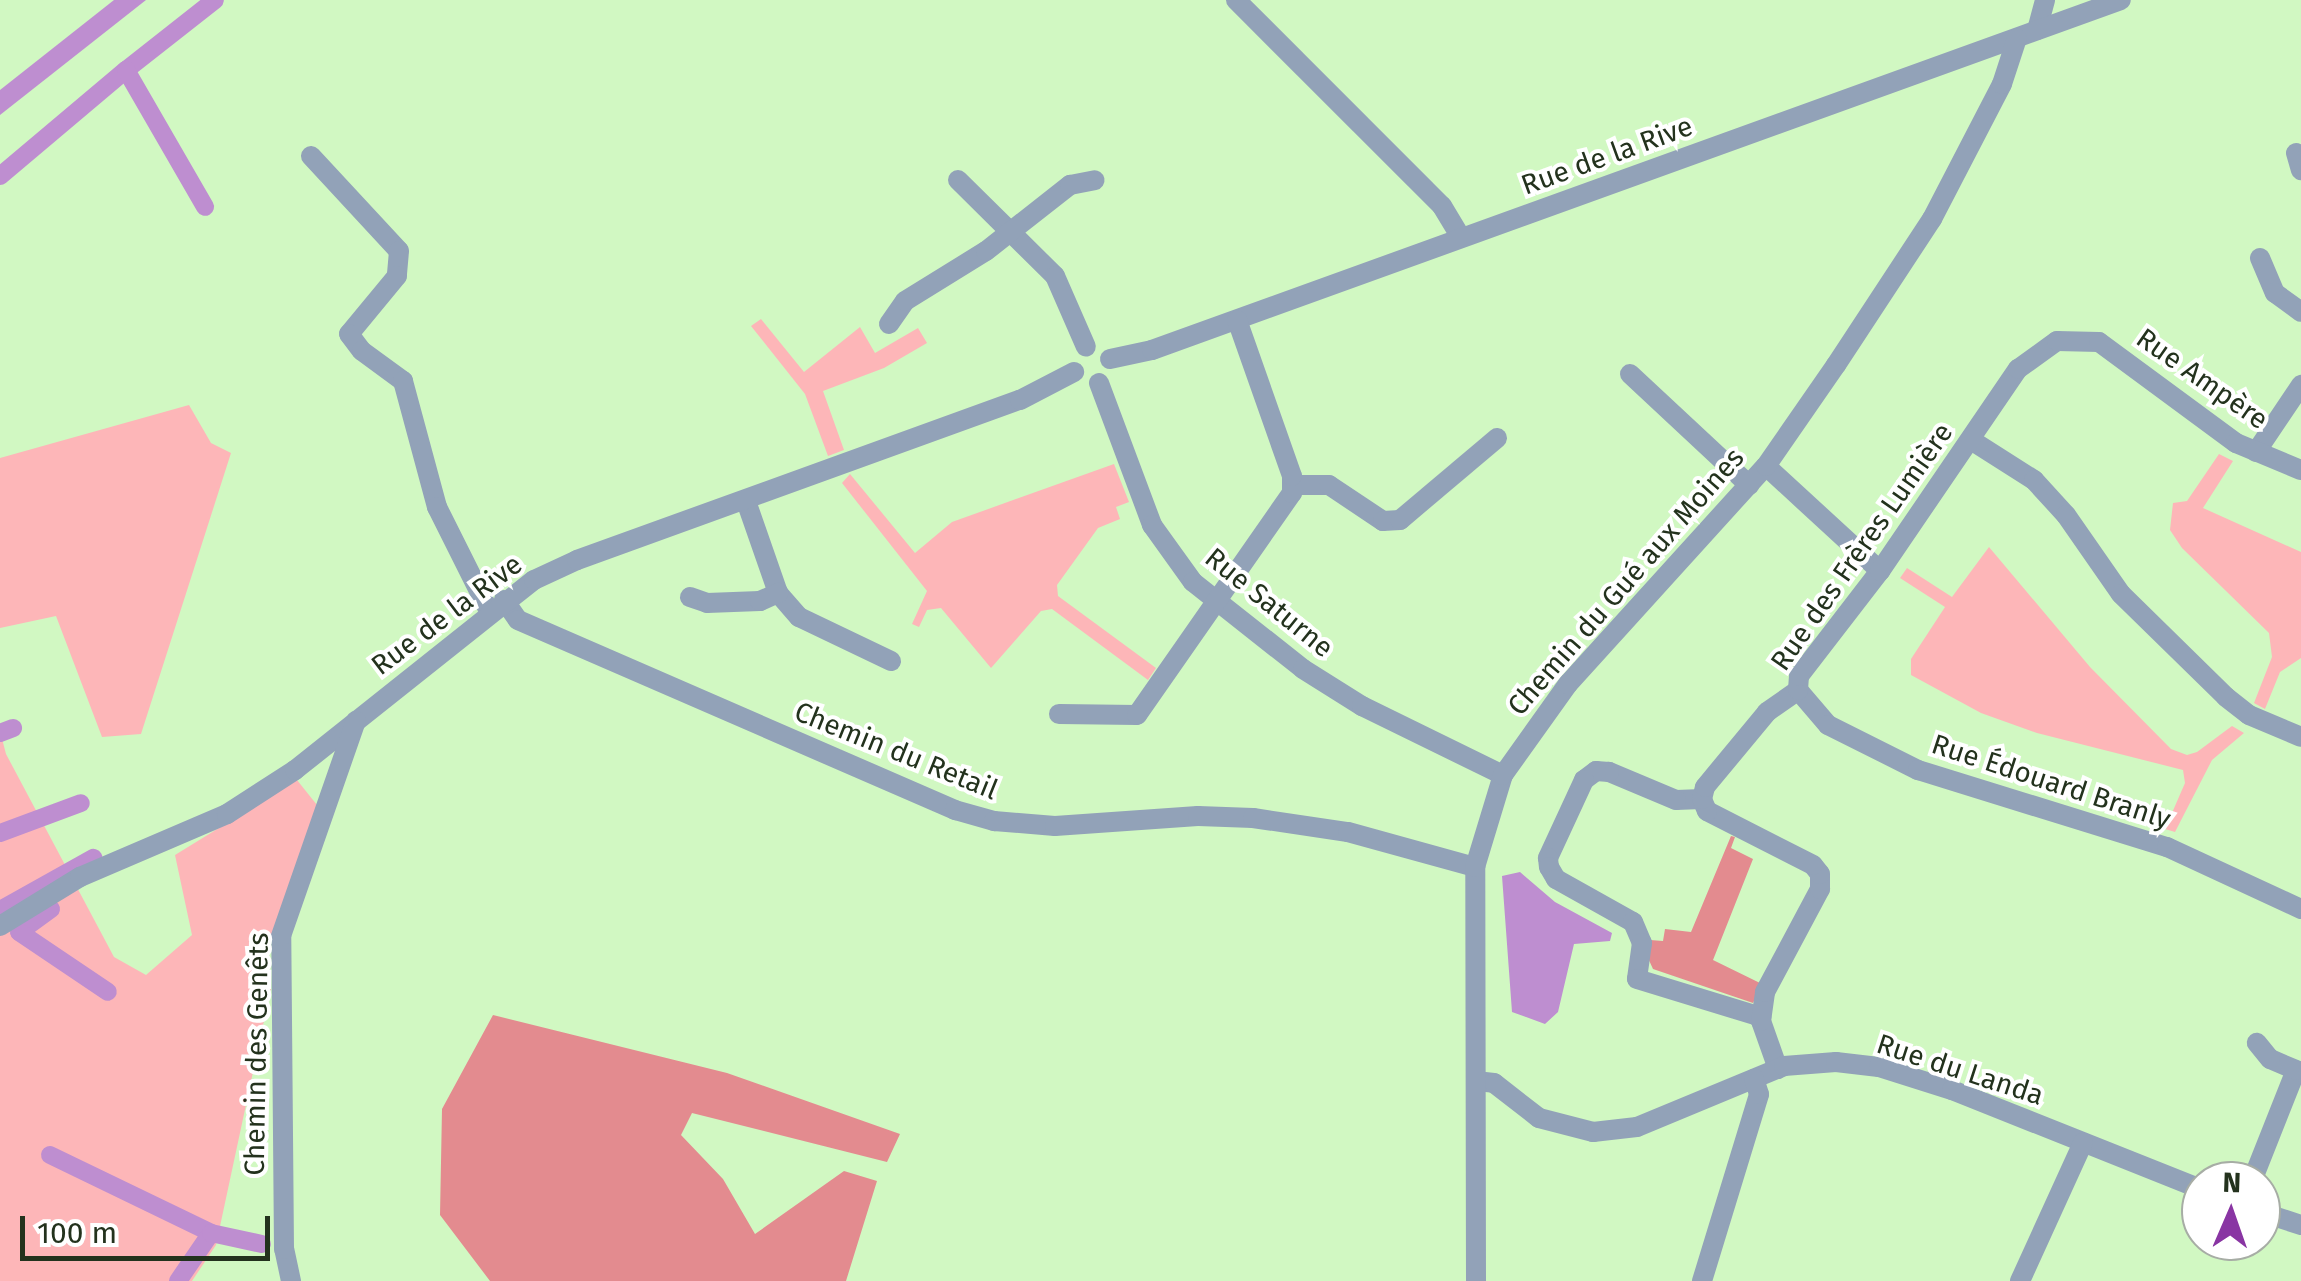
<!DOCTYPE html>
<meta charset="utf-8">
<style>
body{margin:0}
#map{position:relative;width:2301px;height:1281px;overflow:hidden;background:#d1f8c2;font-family:"Fira Sans",sans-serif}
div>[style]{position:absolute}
.green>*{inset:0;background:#fdb6b8}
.forest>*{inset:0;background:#e38b8f}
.water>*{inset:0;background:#be8ed0}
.canal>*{height:18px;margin:-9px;padding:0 9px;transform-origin:9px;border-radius:9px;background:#be8ed0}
.street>*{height:20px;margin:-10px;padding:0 10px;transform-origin:10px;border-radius:10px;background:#92a2b8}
span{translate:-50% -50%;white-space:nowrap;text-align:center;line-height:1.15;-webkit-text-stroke:8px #fff;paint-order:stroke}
.street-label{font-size:28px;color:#23321d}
.north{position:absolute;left:2181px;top:1161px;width:100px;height:100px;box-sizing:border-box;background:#fff;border:2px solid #a7ada5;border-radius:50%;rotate:2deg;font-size:28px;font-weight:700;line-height:40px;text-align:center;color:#23321d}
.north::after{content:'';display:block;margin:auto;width:35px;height:45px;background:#8935a3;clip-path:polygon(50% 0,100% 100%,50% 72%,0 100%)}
.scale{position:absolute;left:20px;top:1216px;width:250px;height:45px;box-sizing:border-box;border:5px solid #23321d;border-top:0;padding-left:12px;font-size:30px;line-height:35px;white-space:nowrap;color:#23321d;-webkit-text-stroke:8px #fff;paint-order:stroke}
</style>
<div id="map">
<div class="green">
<div style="clip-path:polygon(761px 319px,804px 372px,860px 327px,875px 353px,918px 328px,927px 343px,884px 368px,823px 391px,844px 450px,828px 456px,805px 394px,751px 326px)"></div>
<div style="clip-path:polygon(189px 405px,211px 443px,231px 453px,141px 734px,102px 737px,56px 616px,0 628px,0 458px)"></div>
<div style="clip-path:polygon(2219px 454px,2233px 461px,2203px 508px,2301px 552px,2301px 658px,2280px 672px,2265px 709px,2254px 703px,2272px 657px,2269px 633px,2182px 548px,2170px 530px,2173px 503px,2187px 501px)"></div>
<div style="clip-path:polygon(1114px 464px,1129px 502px,1116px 507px,1120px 519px,1098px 528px,1057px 585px,1058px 596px,1156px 668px,1148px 680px,1052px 609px,1041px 611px,991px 668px,941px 608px,927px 610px,919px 627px,912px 624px,927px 591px,842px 483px,850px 474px,915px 553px,952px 522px)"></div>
<div style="clip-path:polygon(1989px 547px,2090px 667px,2171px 749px,2187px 755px,2197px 752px,2232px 726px,2244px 733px,2212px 760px,2175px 832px,2165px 829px,2185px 783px,2183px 770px,2037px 733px,1981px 713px,1911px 675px,1911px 659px,1945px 607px,1900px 578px,1907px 568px,1952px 597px)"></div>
<div style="clip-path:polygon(0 731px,6px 754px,114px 957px,146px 975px,192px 935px,175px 855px,297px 780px,317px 805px,267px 950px,271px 988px,216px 1245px,192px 1281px,0 1281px)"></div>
</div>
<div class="forest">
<div style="clip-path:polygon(1731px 836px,1735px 837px,1731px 848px,1753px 859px,1713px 960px,1762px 984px,1753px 1003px,1653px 969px,1648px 958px,1650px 940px,1663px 941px,1665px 929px,1691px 932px)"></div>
<div style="clip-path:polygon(493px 1015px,727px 1073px,900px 1134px,887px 1162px,692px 1113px,681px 1135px,723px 1179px,755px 1234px,844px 1171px,877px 1181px,846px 1281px,490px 1281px,440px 1215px,442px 1109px)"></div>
</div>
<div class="water">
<div style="clip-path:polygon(114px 0,146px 0,0 115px,0 90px)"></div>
<div style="clip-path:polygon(1520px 872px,1555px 902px,1612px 933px,1610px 941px,1574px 944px,1558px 1012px,1545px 1024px,1512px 1012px,1502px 876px)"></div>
</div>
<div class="canal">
<div style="left:126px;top:70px;width:113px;rotate:-38.2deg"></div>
<div style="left:0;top:176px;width:165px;rotate:-40.1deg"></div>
<div style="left:126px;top:70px;width:158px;rotate:60deg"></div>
<div style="left:0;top:733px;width:14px;rotate:-21deg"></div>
<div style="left:0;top:833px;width:86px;rotate:-20.3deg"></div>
<div style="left:51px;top:909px;width:39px;rotate:144deg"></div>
<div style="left:19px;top:932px;width:107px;rotate:34deg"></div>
<div style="left:0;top:910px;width:107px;rotate:-29.2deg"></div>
<div style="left:50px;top:1155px;width:179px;rotate:25.8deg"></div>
<div style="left:178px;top:1281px;width:58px;rotate:-55.5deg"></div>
<div style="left:211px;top:1233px;width:52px;rotate:12.2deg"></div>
</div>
<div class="street">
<div style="left:1236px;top:0;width:291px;rotate:45deg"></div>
<div style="left:1442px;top:206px;width:37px;rotate:59deg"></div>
<div style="left:2037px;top:30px;width:31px;rotate:-75deg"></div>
<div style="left:2296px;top:153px;width:18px;rotate:74deg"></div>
<div style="left:311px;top:156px;width:129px;rotate:47.2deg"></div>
<div style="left:399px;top:251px;width:25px;rotate:95deg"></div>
<div style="left:397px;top:276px;width:75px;rotate:129.6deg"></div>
<div style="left:349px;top:334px;width:21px;rotate:53deg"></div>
<div style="left:362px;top:351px;width:51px;rotate:36.2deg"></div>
<div style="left:403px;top:381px;width:131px;rotate:74.9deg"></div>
<div style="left:437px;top:507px;width:119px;rotate:63.4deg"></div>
<div style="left:958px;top:180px;width:136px;rotate:44.7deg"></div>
<div style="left:1055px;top:276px;width:77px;rotate:66.4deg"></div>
<div style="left:2260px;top:258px;width:38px;rotate:67deg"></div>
<div style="left:2275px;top:293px;width:32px;rotate:36deg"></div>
<div style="left:889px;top:324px;width:28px;rotate:-55deg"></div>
<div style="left:905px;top:301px;width:95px;rotate:-31.7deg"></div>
<div style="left:986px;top:251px;width:107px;rotate:-38.2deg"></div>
<div style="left:1070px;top:185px;width:25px;rotate:-11deg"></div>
<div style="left:1110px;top:359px;width:43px;rotate:-12.1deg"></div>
<div style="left:1152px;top:350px;width:1030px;rotate:-19.86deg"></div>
<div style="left:1630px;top:374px;width:163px;rotate:43deg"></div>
<div style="left:1099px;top:383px;width:152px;rotate:69.5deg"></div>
<div style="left:1152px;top:525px;width:70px;rotate:54.3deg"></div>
<div style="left:1193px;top:582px;width:140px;rotate:38.3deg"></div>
<div style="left:1303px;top:669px;width:70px;rotate:32.1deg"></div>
<div style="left:1362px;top:706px;width:157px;rotate:26.1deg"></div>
<div style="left:1971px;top:440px;width:75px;rotate:32.4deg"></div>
<div style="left:2034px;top:480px;width:47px;rotate:47.6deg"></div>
<div style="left:2066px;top:515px;width:96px;rotate:55.2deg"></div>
<div style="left:2121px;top:594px;width:147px;rotate:44.4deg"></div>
<div style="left:2226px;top:697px;width:29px;rotate:38deg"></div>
<div style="left:2249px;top:715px;width:56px;rotate:22.9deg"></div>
<div style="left:2256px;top:452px;width:81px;rotate:-56.1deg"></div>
<div style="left:1766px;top:466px;width:155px;rotate:42.6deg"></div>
<div style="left:1294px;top:485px;width:35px"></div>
<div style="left:1329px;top:485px;width:65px;rotate:33.7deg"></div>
<div style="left:1383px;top:521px;width:17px;rotate:-3deg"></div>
<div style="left:1400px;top:520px;width:127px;rotate:-40.2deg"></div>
<div style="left:746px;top:501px;width:97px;rotate:70.8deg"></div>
<div style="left:778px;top:593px;width:32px;rotate:49deg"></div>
<div style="left:799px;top:617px;width:102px;rotate:25.6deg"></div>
<div style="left:690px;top:597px;width:18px;rotate:19deg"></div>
<div style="left:707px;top:603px;width:53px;rotate:-2.2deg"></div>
<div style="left:760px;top:601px;width:20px;rotate:-24deg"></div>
<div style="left:504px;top:600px;width:24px;rotate:55deg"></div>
<div style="left:518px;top:620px;width:477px;rotate:23.5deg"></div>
<div style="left:955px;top:810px;width:41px;rotate:15.8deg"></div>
<div style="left:994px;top:821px;width:61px;rotate:4.7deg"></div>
<div style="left:1055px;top:826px;width:143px;rotate:-4deg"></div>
<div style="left:1198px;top:816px;width:55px;rotate:2.1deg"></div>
<div style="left:1253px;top:818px;width:96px;rotate:8.4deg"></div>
<div style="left:1348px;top:832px;width:132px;rotate:15.4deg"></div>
<div style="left:1798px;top:690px;width:46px;rotate:49.4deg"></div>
<div style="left:1828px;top:725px;width:101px;rotate:26.6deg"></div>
<div style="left:1918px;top:770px;width:261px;rotate:17.2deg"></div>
<div style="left:2167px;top:847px;width:148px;rotate:24.8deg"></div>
<div style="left:1059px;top:714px;width:78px;rotate:0.7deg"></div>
<div style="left:1137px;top:715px;width:271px;rotate:-55.1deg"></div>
<div style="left:1292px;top:493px;width:17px;rotate:-90deg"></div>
<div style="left:1292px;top:476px;width:165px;rotate:-109.4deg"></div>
<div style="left:1702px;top:799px;width:26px;rotate:178deg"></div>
<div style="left:1676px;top:800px;width:73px;rotate:-157.3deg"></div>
<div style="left:1609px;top:772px;width:13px;rotate:-176deg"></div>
<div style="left:1596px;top:771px;width:15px;rotate:143deg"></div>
<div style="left:1584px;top:780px;width:86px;rotate:114.8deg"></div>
<div style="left:1548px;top:858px;width:9px;rotate:84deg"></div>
<div style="left:1549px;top:867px;width:14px;rotate:60deg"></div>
<div style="left:1556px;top:879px;width:88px;rotate:29.2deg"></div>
<div style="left:1633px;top:922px;width:23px;rotate:67deg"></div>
<div style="left:1642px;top:943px;width:36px;rotate:98deg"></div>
<div style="left:1637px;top:979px;width:130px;rotate:17deg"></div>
<div style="left:0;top:926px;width:94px;rotate:-31.5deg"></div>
<div style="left:80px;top:877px;width:160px;rotate:-23.2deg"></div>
<div style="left:227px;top:814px;width:81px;rotate:-32.9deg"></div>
<div style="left:295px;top:770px;width:305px;rotate:-38.5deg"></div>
<div style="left:534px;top:580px;width:47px;rotate:-24.9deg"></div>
<div style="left:577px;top:560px;width:471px;rotate:-19.9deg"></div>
<div style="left:1020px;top:400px;width:61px;rotate:-27.4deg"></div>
<div style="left:1778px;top:1069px;width:51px;rotate:-109.5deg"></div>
<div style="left:1761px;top:1021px;width:29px;rotate:-82deg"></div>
<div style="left:1765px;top:992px;width:117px;rotate:-61.9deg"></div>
<div style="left:1820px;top:889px;width:15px;rotate:-90deg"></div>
<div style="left:1820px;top:874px;width:11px;rotate:-128deg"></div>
<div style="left:1813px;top:865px;width:119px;rotate:-153deg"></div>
<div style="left:1707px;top:811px;width:13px;rotate:-113deg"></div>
<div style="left:1702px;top:799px;width:12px;rotate:-76deg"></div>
<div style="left:1705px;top:787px;width:97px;rotate:-50.4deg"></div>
<div style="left:1767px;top:712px;width:38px;rotate:-35deg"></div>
<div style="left:1798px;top:690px;width:14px;rotate:-86deg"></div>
<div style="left:1799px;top:676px;width:133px;rotate:-52.4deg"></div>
<div style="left:1880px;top:571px;width:245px;rotate:-55.7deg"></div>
<div style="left:2018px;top:369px;width:48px;rotate:-35.7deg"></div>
<div style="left:2057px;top:341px;width:42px;rotate:1.4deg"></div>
<div style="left:2099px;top:342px;width:170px;rotate:36.4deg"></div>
<div style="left:2236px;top:443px;width:70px;rotate:22.6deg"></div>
<div style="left:1476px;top:1081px;width:18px;rotate:6deg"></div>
<div style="left:1494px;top:1083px;width:57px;rotate:37.9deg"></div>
<div style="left:1539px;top:1118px;width:56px;rotate:14.5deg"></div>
<div style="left:1593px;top:1132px;width:44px;rotate:-6.5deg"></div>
<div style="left:1637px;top:1127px;width:159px;rotate:-22.5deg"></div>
<div style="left:1784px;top:1066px;width:52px;rotate:-4.4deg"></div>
<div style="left:1836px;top:1062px;width:43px;rotate:6.6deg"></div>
<div style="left:1879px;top:1067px;width:77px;rotate:17.5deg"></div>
<div style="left:1952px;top:1090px;width:268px;rotate:21.7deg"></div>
<div style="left:2252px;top:1181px;width:119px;rotate:-68.4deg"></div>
<div style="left:2296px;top:1070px;width:28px;rotate:-157deg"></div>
<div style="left:2270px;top:1059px;width:21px;rotate:-129deg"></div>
<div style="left:2261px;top:1212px;width:42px;rotate:18deg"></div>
<div style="left:291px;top:1281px;width:33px;rotate:-102deg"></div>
<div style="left:284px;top:1249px;width:313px;rotate:-90.5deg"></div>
<div style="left:281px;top:936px;width:228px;rotate:-70.8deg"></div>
<div style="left:1476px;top:1281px;width:414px;rotate:-90.1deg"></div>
<div style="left:1475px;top:867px;width:96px;rotate:-73.1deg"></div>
<div style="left:1503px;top:775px;width:112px;rotate:-54.5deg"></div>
<div style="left:1568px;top:684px;width:294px;rotate:-47.8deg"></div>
<div style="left:1766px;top:466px;width:123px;rotate:-55.3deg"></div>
<div style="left:1836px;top:365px;width:175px;rotate:-56.7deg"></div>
<div style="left:1932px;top:219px;width:152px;rotate:-62.6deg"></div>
<div style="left:2002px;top:84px;width:48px;rotate:-71.9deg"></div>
<div style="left:1702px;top:1281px;width:195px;rotate:-73deg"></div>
<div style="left:1759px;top:1094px;width:16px;rotate:-108deg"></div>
<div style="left:2020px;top:1281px;width:152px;rotate:-65.5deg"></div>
</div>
<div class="street-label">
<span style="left:1607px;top:156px;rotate:-20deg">Rue de la Rive</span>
<span style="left:2202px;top:379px;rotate:35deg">Rue Ampère</span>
<span style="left:1862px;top:547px;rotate:-55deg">Rue des Frères Lumière</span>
<span style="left:1626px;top:582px;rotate:-49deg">Chemin du Gué aux Moines</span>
<span style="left:1269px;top:603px;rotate:39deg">Rue Saturne</span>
<span style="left:447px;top:615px;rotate:-37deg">Rue de la Rive</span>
<span style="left:896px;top:751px;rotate:22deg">Chemin du Retail</span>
<span style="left:2051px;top:782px;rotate:18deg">Rue Édouard Branly</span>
<span style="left:257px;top:1054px;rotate:-89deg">Chemin des Genêts</span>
<span style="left:1960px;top:1070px;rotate:18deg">Rue du Landa</span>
</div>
<div class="north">N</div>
<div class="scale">100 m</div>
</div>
